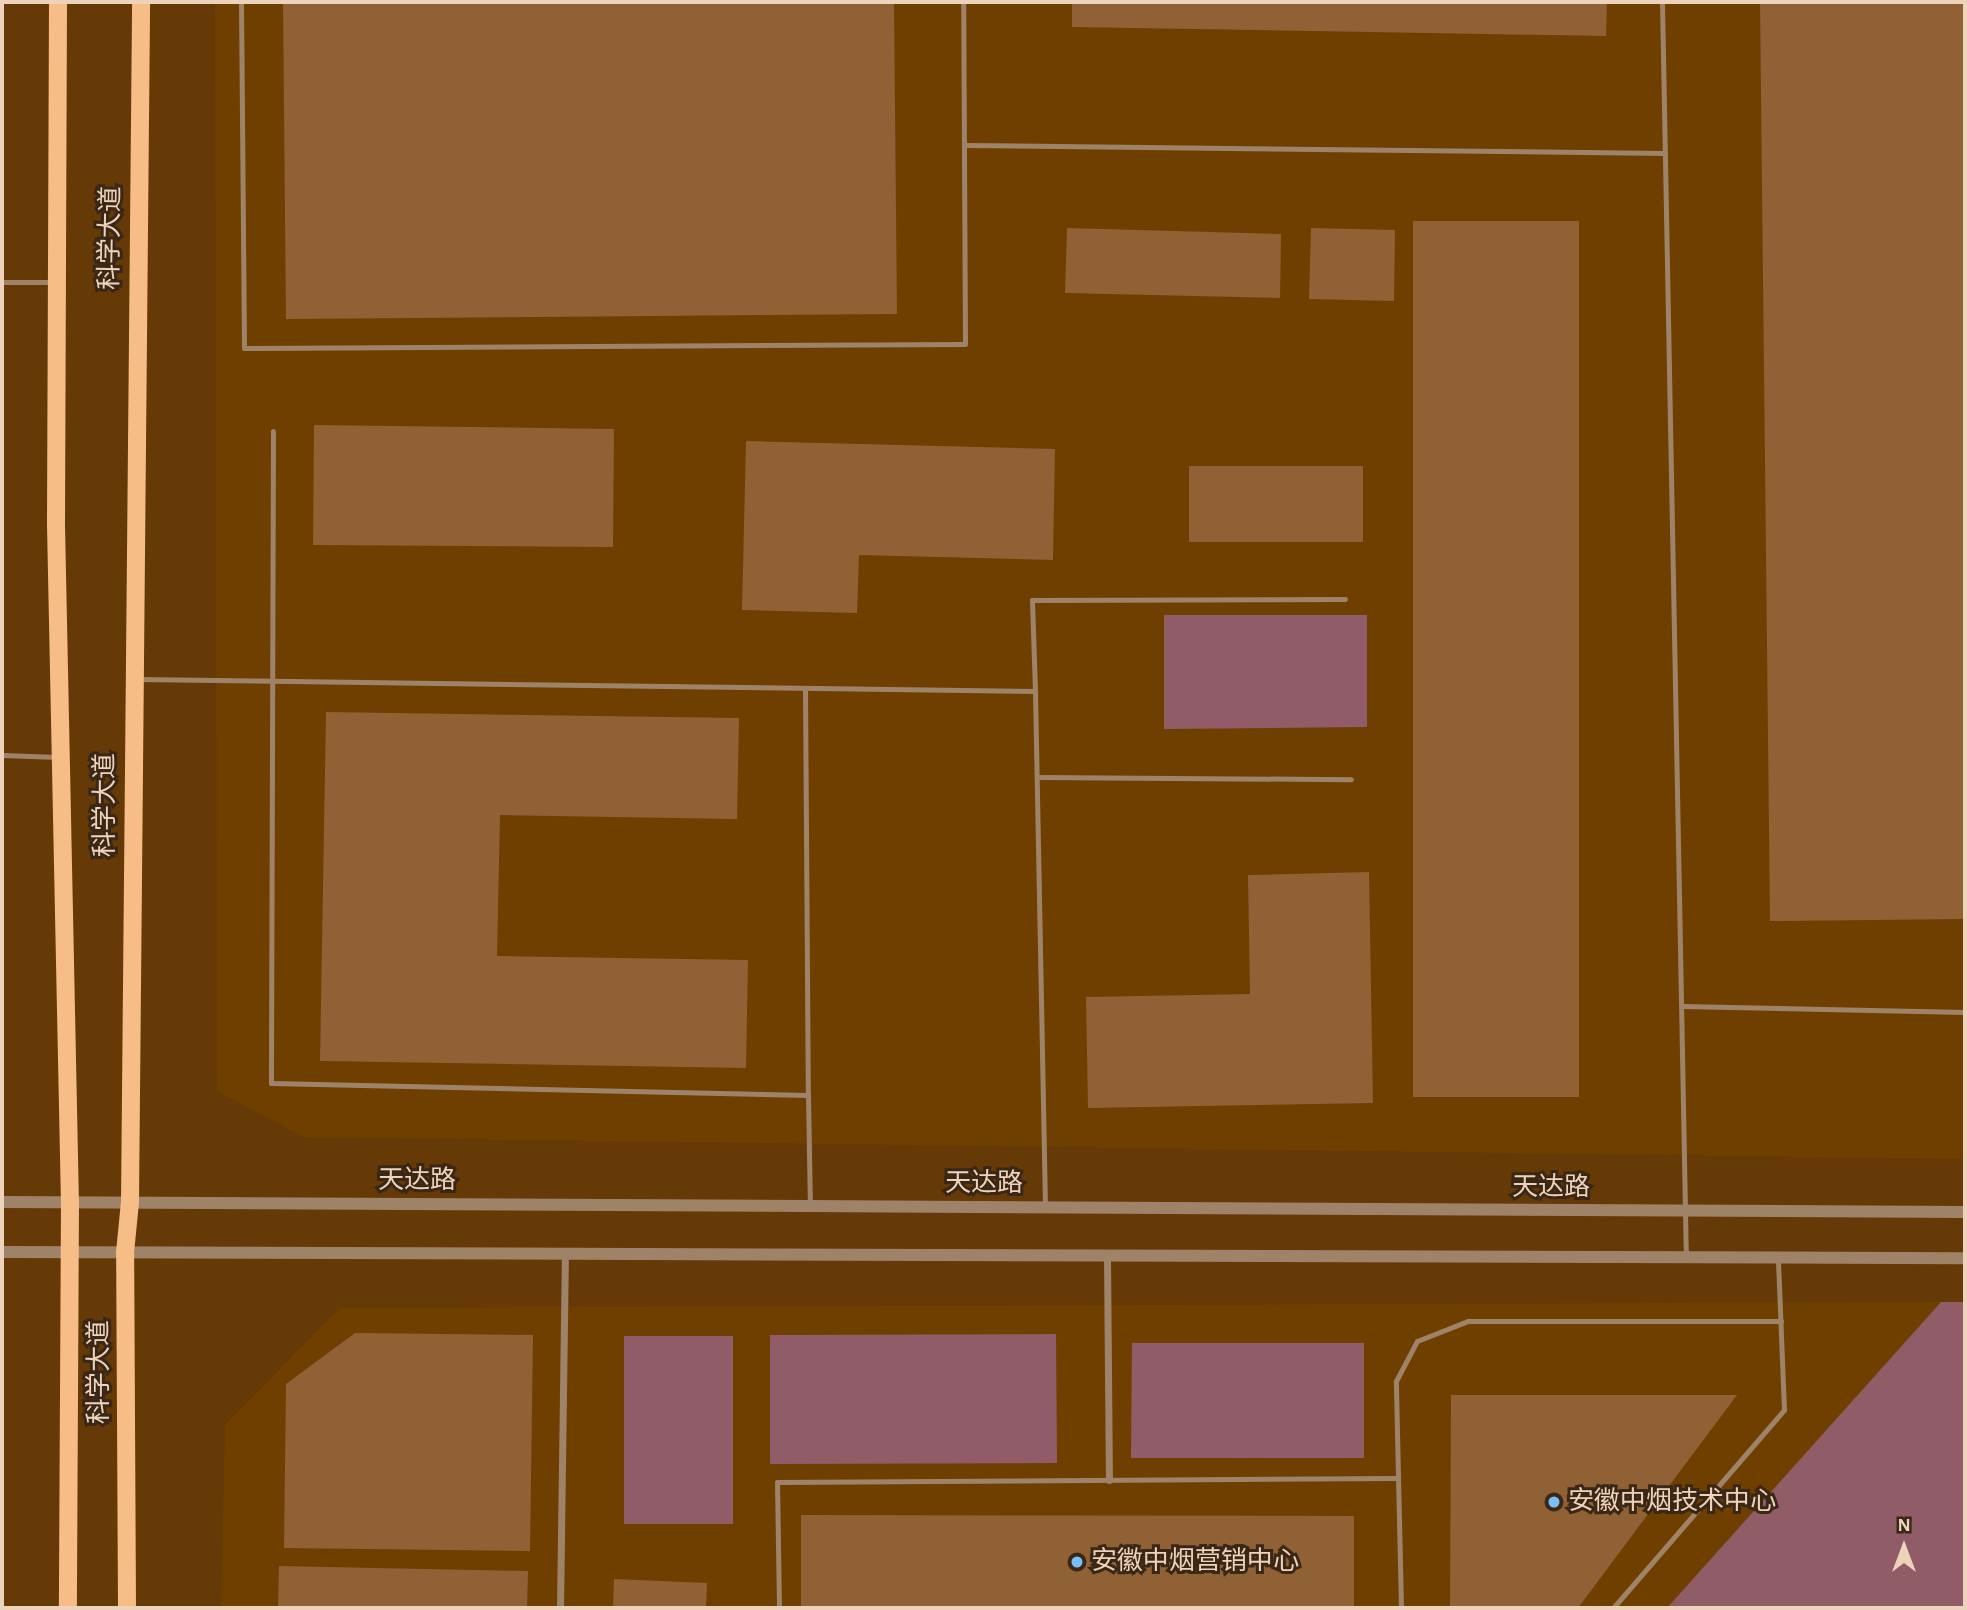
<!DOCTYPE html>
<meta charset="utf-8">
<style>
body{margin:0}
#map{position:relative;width:1967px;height:1610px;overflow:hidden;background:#653a07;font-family:"Alegreya Sans","Noto Sans SC",sans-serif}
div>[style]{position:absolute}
.built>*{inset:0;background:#6f3f00}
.green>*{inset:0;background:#905c68}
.building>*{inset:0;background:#8f6134}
.service>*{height:5px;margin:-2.5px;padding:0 2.5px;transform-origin:2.5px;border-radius:2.5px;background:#9f8369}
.minor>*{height:7px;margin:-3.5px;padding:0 3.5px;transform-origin:3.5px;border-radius:3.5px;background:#9f8369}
.tertiary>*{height:12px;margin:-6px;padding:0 6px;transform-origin:6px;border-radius:6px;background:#9f8369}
.primary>*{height:18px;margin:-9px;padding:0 9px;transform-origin:9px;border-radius:9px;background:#f7bd87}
.dots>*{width:19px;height:19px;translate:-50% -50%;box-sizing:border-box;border:4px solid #3b2715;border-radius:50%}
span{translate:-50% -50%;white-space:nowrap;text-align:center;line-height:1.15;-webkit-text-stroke:6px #3b2715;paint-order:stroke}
.street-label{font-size:26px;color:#edd3bc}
.poi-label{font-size:26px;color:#edd3bc}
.left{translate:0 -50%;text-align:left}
.frame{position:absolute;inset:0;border:4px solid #edd3bc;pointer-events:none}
.north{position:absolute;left:1869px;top:1512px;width:70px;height:70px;-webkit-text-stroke:5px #3b2715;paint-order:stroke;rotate:0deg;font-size:19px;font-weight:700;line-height:28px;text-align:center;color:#edd3bc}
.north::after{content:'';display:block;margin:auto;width:24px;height:32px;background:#edd3bc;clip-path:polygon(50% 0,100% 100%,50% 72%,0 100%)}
</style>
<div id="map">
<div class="built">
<div style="clip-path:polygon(215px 2px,1965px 2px,1965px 1159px,303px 1137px,217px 1091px)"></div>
<div style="clip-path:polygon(1941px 1302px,1667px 1608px,221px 1608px,225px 1425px,340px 1308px)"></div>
</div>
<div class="green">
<div style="clip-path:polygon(1164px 615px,1367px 615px,1367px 727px,1164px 729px)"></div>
<div style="clip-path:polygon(1941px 1302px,1965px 1302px,1965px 1608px,1667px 1608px)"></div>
<div style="clip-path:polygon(1056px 1334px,1057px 1463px,770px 1464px,770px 1335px)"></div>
<div style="clip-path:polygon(624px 1336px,733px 1336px,733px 1524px,624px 1524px)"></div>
<div style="clip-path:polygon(1132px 1343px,1364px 1343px,1364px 1458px,1131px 1458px)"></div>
</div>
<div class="building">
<div style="clip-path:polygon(283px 2px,894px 2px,897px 314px,286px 319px)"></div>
<div style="clip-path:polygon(1072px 2px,1607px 2px,1606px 36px,1072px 27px)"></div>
<div style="clip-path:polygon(1760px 2px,1965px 2px,1965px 919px,1770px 921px)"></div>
<div style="clip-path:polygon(1413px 221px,1579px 221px,1579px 1097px,1413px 1097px)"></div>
<div style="clip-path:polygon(1067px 228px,1281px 234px,1280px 298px,1065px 293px)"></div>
<div style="clip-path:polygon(1311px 228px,1395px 230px,1394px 301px,1309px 299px)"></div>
<div style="clip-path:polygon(314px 425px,614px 429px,613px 547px,313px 545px)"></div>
<div style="clip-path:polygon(746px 441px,1055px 449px,1053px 560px,859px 555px,857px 613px,742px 610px)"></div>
<div style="clip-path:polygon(1189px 466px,1363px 466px,1363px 542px,1189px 542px)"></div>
<div style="clip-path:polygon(326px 712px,739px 718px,737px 819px,500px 815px,497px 956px,748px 960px,746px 1068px,320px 1061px)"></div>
<div style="clip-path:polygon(1369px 872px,1373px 1103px,1088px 1108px,1086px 997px,1250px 994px,1248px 875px)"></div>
<div style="clip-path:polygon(355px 1333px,533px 1335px,530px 1551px,284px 1548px,286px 1384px)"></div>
<div style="clip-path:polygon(1451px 1395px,1737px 1395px,1578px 1608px,1450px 1608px)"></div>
<div style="clip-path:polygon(801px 1515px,1354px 1516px,1354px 1608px,801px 1608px)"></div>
<div style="clip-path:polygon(279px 1566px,528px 1571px,527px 1608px,278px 1608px)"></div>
<div style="clip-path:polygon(614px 1579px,707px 1583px,706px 1608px,613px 1608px)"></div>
</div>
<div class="service">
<div style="left:241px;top:2px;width:346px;rotate:89.5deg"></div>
<div style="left:244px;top:348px;width:721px;rotate:-0.32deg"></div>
<div style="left:965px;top:344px;width:342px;rotate:-90.3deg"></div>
<div style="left:1662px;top:2px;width:1256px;rotate:88.91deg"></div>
<div style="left:964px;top:145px;width:701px;rotate:0.65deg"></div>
<div style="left:2px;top:282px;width:53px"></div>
<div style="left:273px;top:431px;width:652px;rotate:90.18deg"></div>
<div style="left:271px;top:1083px;width:537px;rotate:1.28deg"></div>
<div style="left:808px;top:1095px;width:110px;rotate:89deg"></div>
<div style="left:136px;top:679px;width:899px;rotate:0.76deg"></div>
<div style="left:1035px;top:691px;width:516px;rotate:88.89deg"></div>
<div style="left:805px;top:688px;width:407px;rotate:89.6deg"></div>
<div style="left:1035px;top:691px;width:91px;rotate:-91.9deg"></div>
<div style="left:1032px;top:600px;width:313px;rotate:-0.2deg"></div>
<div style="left:2px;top:755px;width:56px;rotate:2deg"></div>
<div style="left:1037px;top:777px;width:314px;rotate:0.4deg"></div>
<div style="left:1682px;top:1006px;width:283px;rotate:1.2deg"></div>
<div style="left:779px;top:1608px;width:126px;rotate:-90.9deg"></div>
<div style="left:777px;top:1482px;width:620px;rotate:-0.37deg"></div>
<div style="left:1401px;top:1608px;width:227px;rotate:-91.3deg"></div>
<div style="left:1396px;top:1381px;width:45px;rotate:-62.3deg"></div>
<div style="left:1417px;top:1341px;width:55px;rotate:-21.4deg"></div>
<div style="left:1468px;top:1321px;width:313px"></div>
<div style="left:1613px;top:1608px;width:262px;rotate:-49.2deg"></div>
<div style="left:1784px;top:1410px;width:152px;rotate:-92.3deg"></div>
</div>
<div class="minor">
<div style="left:1107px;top:1257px;width:223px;rotate:89.5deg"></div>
<div style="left:560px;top:1608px;width:352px;rotate:-89.2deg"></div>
</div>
<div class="tertiary">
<div style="left:2px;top:1202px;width:1963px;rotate:0.29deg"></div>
<div style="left:2px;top:1252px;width:1963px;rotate:0.18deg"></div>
</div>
<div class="primary">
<div style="left:58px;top:2px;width:523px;rotate:90.22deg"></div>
<div style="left:56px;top:525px;width:677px;rotate:88.82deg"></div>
<div style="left:70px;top:1202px;width:406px;rotate:90.3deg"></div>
<div style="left:127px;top:1608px;width:355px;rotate:-90.3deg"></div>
<div style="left:125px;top:1253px;width:51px;rotate:-84.4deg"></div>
<div style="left:130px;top:1202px;width:1200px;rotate:-89.47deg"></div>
</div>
<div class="dots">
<div style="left:1554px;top:1502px;background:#79bff8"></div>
<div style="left:1077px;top:1562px;background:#79bff8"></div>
</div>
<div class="street-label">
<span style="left:111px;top:238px;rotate:-89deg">科学大道</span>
<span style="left:106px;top:805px;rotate:-90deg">科学大道</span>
<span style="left:417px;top:1181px">天达路</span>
<span style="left:984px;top:1184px">天达路</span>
<span style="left:1551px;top:1188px">天达路</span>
<span style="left:100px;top:1372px;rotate:-90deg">科学大道</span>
</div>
<div class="poi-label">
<span class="left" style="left:1568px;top:1502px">安徽中烟技术中心</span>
<span class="left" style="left:1091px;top:1562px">安徽中烟营销中心</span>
</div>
<div class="frame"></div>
<div class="north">N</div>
</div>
